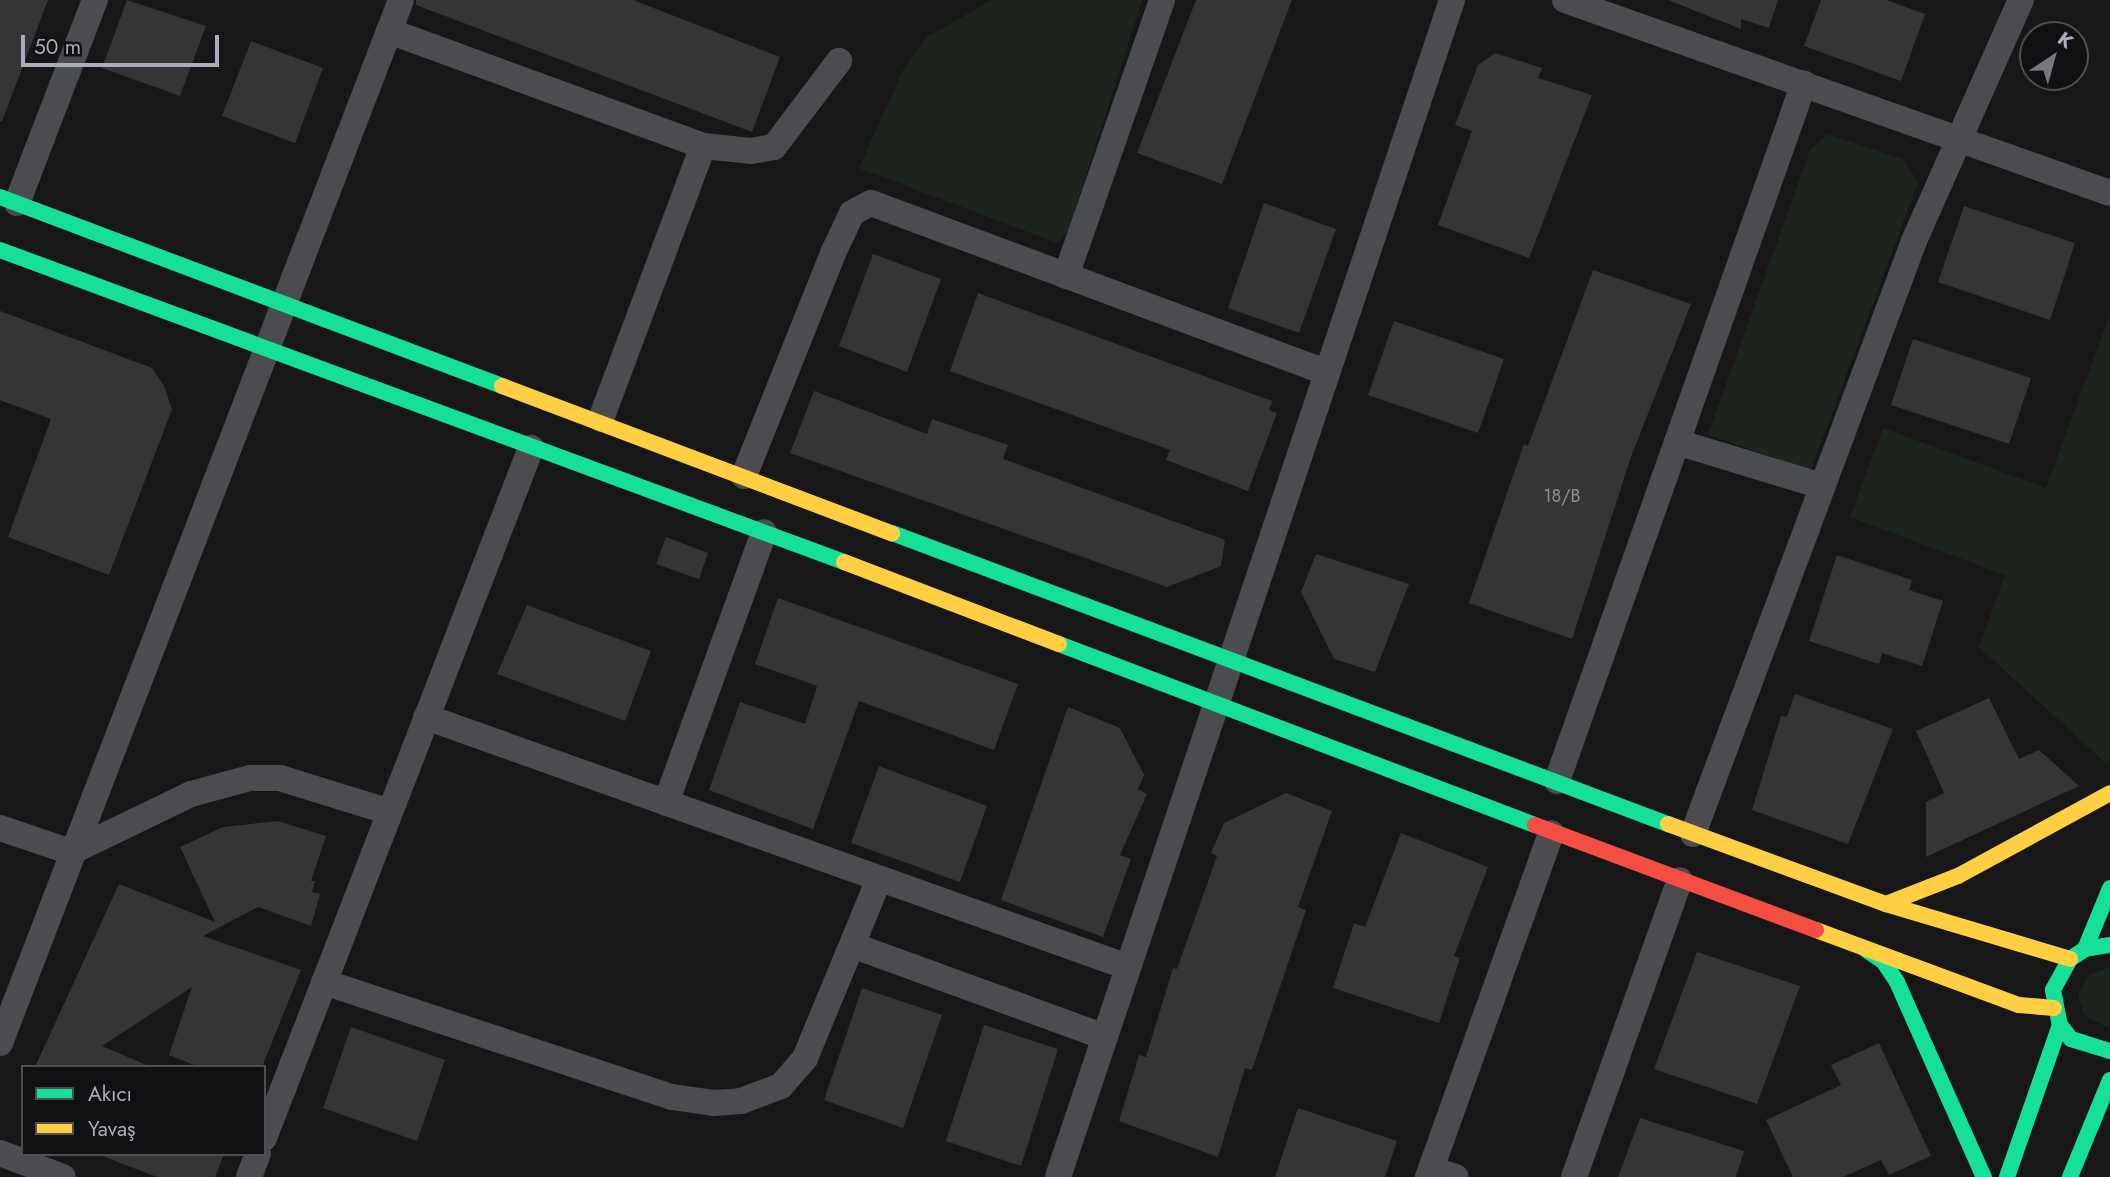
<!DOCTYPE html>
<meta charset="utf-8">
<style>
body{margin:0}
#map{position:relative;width:2110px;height:1177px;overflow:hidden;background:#171717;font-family:Jost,sans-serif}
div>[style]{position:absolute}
.green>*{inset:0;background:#1d241e}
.building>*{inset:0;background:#353536}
.street>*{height:26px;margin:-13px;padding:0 13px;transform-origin:13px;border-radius:13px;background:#4b4c50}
.fast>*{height:16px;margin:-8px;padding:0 8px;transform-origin:8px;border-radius:8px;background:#16e098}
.slow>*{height:16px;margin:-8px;padding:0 8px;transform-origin:8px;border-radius:8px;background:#ffcf43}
.jam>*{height:16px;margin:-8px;padding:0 8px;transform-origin:8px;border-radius:8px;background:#f24e42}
span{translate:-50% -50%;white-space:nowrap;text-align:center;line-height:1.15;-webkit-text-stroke:5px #111113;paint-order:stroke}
.number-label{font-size:18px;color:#8b8f98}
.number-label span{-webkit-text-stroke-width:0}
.legend{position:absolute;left:21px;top:1065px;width:245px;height:91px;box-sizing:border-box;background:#111113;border:2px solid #4d4f55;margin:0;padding:9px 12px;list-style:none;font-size:21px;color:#a8adb8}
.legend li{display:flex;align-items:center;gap:14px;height:35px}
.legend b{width:35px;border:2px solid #4d4f55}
.north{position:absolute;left:2019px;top:21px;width:70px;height:70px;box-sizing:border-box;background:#111113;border:2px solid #4d4f55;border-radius:50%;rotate:36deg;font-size:19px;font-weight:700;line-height:28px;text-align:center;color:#a8adb8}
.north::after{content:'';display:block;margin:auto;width:24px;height:32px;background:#757880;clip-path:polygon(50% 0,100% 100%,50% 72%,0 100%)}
.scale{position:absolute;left:21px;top:35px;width:198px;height:32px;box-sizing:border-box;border:4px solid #a8adb8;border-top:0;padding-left:9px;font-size:21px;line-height:24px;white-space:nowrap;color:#a8adb8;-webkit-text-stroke:5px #111113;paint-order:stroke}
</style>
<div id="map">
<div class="green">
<div style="clip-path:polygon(992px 0,1142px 0,1068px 232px,1057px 243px,859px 168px,904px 68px,926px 38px)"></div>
<div style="clip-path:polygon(1828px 134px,1903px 159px,1918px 182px,1811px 470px,1708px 435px,1810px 150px)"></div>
<div style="clip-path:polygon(2110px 314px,2110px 767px,1979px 647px,2005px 575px,1850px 517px,1883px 428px,2046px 488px)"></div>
<div style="clip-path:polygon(2110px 967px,2110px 1028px,2109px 1028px,2084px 1015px,2078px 995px,2087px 976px)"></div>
</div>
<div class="building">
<div style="clip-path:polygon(0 0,48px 0,2px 121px,0 121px)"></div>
<div style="clip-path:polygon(127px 0,206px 26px,180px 96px,102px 68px)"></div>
<div style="clip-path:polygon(416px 0,633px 0,780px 57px,752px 132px,416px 5px)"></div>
<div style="clip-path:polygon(1196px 0,1292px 0,1222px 184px,1137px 153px)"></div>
<div style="clip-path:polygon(1668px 0,1778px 0,1769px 28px,1741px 19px,1741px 29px)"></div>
<div style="clip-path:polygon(1821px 0,1886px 0,1925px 14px,1901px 81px,1804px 46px)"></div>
<div style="clip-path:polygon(251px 41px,323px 68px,295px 143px,222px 116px)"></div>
<div style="clip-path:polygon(1495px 53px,1542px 68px,1538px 78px,1592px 95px,1529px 258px,1438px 225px,1472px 131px,1455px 125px,1478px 65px)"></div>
<div style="clip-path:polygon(1264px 203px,1336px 229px,1299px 333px,1228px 308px)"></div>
<div style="clip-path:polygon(1964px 206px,2075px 243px,2050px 320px,1938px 282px)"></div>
<div style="clip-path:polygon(873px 254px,941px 279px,907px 372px,839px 346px)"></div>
<div style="clip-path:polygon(1593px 270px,1691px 304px,1631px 457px,1572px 639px,1469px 603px,1524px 444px,1528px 446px)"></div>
<div style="clip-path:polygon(978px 293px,1272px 401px,1269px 410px,1277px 413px,1248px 491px,1166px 460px,1170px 450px,950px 371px)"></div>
<div style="clip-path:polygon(0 311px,152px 368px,164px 386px,172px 409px,109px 575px,8px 537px,51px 419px,0 400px)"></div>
<div style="clip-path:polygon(1394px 321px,1504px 359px,1478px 433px,1368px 395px)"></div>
<div style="clip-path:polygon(1913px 339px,2031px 378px,2009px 444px,1891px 405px)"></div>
<div style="clip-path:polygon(814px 391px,927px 434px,932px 419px,1008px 445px,1003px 459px,1225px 540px,1221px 566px,1167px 587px,790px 453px)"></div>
<div style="clip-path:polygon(666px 537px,708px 553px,699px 579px,656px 564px)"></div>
<div style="clip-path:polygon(1316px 554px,1409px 584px,1375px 672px,1334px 659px,1301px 592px)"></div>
<div style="clip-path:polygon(1837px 555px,1912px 580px,1909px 590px,1943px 601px,1922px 666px,1882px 653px,1879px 664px,1809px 641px)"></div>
<div style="clip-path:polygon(778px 598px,1018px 684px,994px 750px,859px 701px,813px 829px,709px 790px,740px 702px,805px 724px,817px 686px,755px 664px)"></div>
<div style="clip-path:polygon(527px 605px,651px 651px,625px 721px,497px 674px)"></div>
<div style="clip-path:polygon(1795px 694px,1893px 729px,1848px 844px,1752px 810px,1781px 716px,1787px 717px)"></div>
<div style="clip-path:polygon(1989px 698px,2019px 759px,2039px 750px,2079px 786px,1926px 857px,1926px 802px,1944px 793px,1916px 731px)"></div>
<div style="clip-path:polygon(1068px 707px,1120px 728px,1144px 775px,1138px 789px,1147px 794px,1120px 855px,1131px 859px,1103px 937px,1001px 900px)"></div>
<div style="clip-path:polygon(879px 766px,987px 806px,960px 882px,851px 843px)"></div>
<div style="clip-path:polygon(1286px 793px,1332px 811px,1298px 907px,1306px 910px,1252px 1070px,1245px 1068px,1218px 1157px,1119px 1121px,1139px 1055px,1146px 1057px,1173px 968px,1177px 969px,1217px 856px,1211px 853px,1224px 823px)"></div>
<div style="clip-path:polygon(278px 821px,326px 836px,311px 881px,315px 881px,312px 892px,320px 894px,311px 926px,258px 907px,203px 936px,301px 970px,262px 1067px,199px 1067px,169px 1055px,192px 987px,102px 1046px,151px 1067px,35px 1067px,119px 884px,215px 922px,180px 847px,223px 827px)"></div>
<div style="clip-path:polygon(1401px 833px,1488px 867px,1454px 956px,1460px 958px,1439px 1023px,1333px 988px,1354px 923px,1365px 927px)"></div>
<div style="clip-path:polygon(1697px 952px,1800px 986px,1757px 1104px,1654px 1069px)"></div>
<div style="clip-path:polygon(862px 988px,942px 1015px,903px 1128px,824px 1100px)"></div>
<div style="clip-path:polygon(984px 1025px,1058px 1049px,1021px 1166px,946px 1141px)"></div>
<div style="clip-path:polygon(351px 1027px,445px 1060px,417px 1141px,323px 1108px)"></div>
<div style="clip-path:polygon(1879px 1043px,1931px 1156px,1889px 1175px,1881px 1160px,1843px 1177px,1793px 1177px,1766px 1120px,1841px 1085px,1831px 1065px)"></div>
<div style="clip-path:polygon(1298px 1108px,1397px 1141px,1385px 1177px,1275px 1177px)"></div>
<div style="clip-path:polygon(1640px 1118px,1744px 1151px,1736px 1177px,1618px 1177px)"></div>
<div style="clip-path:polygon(224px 1154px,215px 1177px,157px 1177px,102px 1156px)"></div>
</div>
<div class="street">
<div style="left:1565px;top:0;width:578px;rotate:19.5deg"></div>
<div style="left:389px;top:31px;width:334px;rotate:20.1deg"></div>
<div style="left:703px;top:146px;width:48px;rotate:5.9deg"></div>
<div style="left:751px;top:151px;width:23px;rotate:-10deg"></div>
<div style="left:774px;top:147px;width:108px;rotate:-52.9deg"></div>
<div style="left:17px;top:203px;width:217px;rotate:-69deg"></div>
<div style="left:1066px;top:276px;width:292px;rotate:-70.8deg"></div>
<div style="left:601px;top:419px;width:291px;rotate:-69.5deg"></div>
<div style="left:1677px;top:442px;width:152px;rotate:16.9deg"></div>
<div style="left:744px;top:476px;width:240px;rotate:-68.2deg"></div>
<div style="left:833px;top:253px;width:44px;rotate:-64.6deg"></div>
<div style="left:852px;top:213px;width:21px;rotate:-28deg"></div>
<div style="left:871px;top:203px;width:485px;rotate:20.4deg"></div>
<div style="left:426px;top:717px;width:745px;rotate:19.6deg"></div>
<div style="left:1557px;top:781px;width:740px;rotate:-70.51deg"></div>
<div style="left:666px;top:803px;width:288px;rotate:-70.1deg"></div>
<div style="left:0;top:828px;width:75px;rotate:18.7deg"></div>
<div style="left:71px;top:852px;width:133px;rotate:-25.8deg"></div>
<div style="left:191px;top:794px;width:61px;rotate:-15.2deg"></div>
<div style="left:250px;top:778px;width:30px"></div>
<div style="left:280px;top:778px;width:115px;rotate:17.2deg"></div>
<div style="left:1693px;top:834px;width:633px;rotate:-69.56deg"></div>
<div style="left:1914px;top:241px;width:264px;rotate:-66.1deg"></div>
<div style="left:852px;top:945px;width:269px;rotate:20deg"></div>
<div style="left:324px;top:982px;width:367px;rotate:18.3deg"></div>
<div style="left:672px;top:1097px;width:42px;rotate:8.1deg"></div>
<div style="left:714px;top:1103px;width:27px;rotate:-4deg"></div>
<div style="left:741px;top:1101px;width:43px;rotate:-20.6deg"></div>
<div style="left:781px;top:1086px;width:37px;rotate:-49deg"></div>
<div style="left:805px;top:1058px;width:194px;rotate:-67.5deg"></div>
<div style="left:0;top:1043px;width:1117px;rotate:-68.97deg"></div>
<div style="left:264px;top:1138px;width:740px;rotate:-68.85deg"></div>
<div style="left:0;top:1153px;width:67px;rotate:20.9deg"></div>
<div style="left:1431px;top:1169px;width:26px;rotate:18deg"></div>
<div style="left:249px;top:1177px;width:25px;rotate:-69deg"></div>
<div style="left:1058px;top:1177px;width:1241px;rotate:-71.49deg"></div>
<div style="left:1428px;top:1177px;width:365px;rotate:-70.3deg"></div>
<div style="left:1574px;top:1177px;width:315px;rotate:-70.4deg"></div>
</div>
<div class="fast">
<div style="left:0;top:197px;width:536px;rotate:20.63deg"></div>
<div style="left:0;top:250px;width:900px;rotate:20.29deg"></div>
<div style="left:892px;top:533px;width:829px;rotate:20.56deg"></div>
<div style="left:1059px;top:644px;width:509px;rotate:20.82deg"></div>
<div style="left:2110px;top:945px;width:25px;rotate:171deg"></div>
<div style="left:2085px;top:949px;width:18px;rotate:146deg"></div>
<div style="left:2070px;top:959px;width:35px;rotate:119deg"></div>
<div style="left:2053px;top:990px;width:36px;rotate:79deg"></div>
<div style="left:2060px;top:1025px;width:18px;rotate:52deg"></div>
<div style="left:2071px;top:1039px;width:41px;rotate:17.1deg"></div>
<div style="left:1865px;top:949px;width:22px;rotate:34deg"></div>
<div style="left:1883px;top:961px;width:25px;rotate:56deg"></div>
<div style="left:1897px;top:982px;width:214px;rotate:66deg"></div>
<div style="left:2085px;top:949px;width:66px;rotate:-67.7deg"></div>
<div style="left:2007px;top:1177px;width:161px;rotate:-70.8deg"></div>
<div style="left:2070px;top:1177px;width:105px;rotate:-67.6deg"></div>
</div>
<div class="slow">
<div style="left:502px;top:386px;width:417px;rotate:20.7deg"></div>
<div style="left:844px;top:562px;width:230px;rotate:20.9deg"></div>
<div style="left:1668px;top:824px;width:232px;rotate:20.2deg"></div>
<div style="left:1886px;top:904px;width:192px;rotate:16.6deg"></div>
<div style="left:1886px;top:904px;width:77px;rotate:-21.3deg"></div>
<div style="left:1958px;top:876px;width:173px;rotate:-28.6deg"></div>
<div style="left:1816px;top:930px;width:216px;rotate:20.3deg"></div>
<div style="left:2019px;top:1005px;width:35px;rotate:5deg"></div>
</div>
<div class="jam">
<div style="left:1535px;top:825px;width:300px;rotate:20.5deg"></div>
</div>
<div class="number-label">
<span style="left:1562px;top:496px">18/B</span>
</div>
<ul class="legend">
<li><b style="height:9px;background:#16e098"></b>Akıcı</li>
<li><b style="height:9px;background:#ffcf43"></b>Yavaş</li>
</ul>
<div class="north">K</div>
<div class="scale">50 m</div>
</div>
